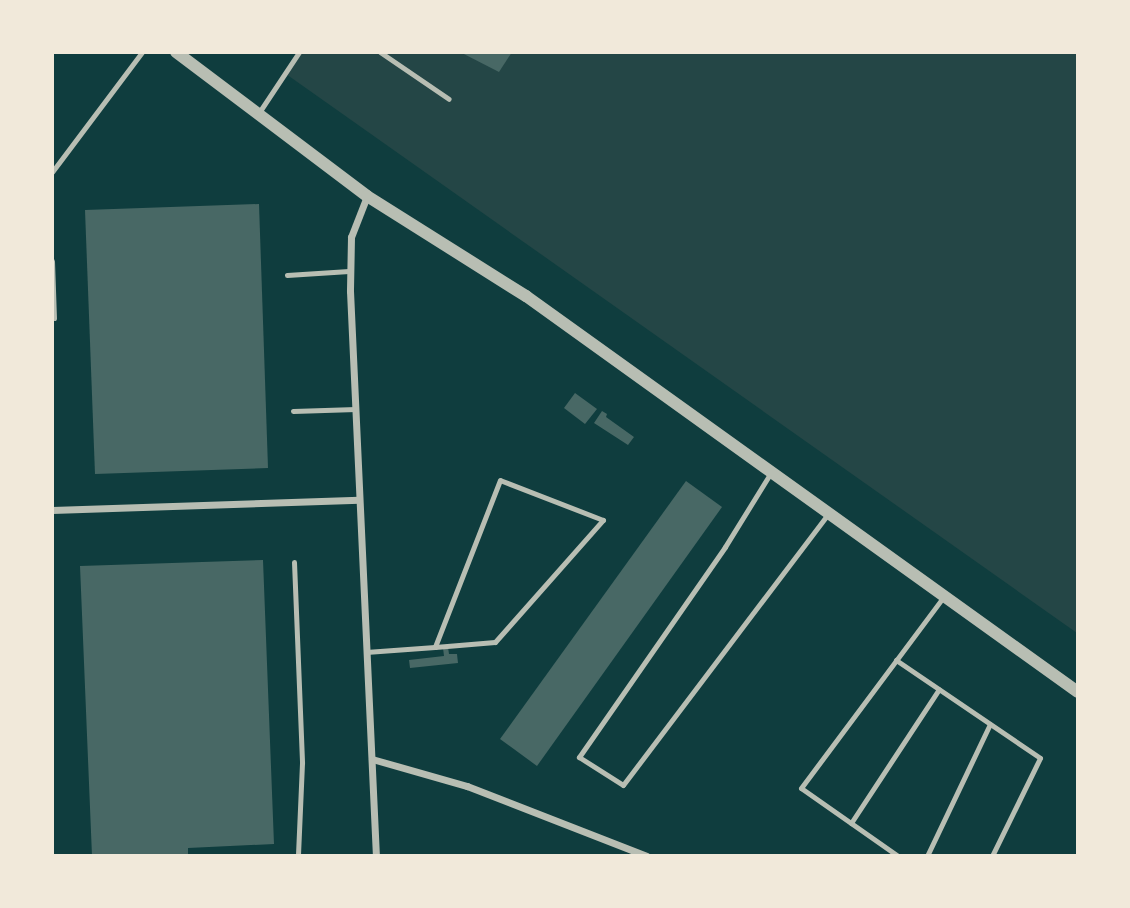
<!DOCTYPE html>
<style>
body{margin:0}
#map{position:relative;width:1130px;height:908px;overflow:hidden;background:#0f3d3e;font-family:"Public Sans",sans-serif}
div>[style]{position:absolute}
.green>*{inset:0;background:#244646}
.building>*{inset:0;background:#486865}
.service>*{height:5px;margin:-2.5px;padding:0 2.5px;transform-origin:2.5px;border-radius:2.5px;background:#b8beb3}
.minor>*{height:7px;margin:-3.5px;padding:0 3.5px;transform-origin:3.5px;border-radius:3.5px;background:#b8beb3}
.tertiary>*{height:12px;margin:-6px;padding:0 6px;transform-origin:6px;border-radius:6px;background:#b8beb3}
span{translate:-50% -50%;white-space:nowrap;text-align:center;line-height:1.15;-webkit-text-stroke:5px #f1e9da;paint-order:stroke}
.frame{position:absolute;inset:0;border:54px solid #f1e9da;pointer-events:none}
</style>
<div id="map">
<div class="green">
<div style="clip-path:polygon(300px 52px,1077px 53px,1077px 633px,286px 74px)"></div>
</div>
<div class="building">
<div style="clip-path:polygon(460px 52px,512px 52px,499px 72px)"></div>
<div style="clip-path:polygon(259px 204px,268px 468px,95px 474px,85px 210px)"></div>
<div style="clip-path:polygon(575px 393px,597px 409px,585px 424px,564px 408px)"></div>
<div style="clip-path:polygon(602px 411px,607px 414px,606px 417px,634px 437px,628px 445px,594px 423px)"></div>
<div style="clip-path:polygon(686px 481px,722px 507px,537px 766px,500px 739px)"></div>
<div style="clip-path:polygon(263px 560px,274px 844px,188px 848px,188px 856px,92px 856px,80px 566px)"></div>
<div style="clip-path:polygon(448px 647px,449px 654px,457px 654px,458px 663px,410px 668px,409px 660px,444px 656px,443px 648px)"></div>
</div>
<div class="service">
<div style="left:380px;top:52px;width:83px;rotate:34.3deg"></div>
<div style="left:258px;top:114px;width:74px;rotate:-56.5deg"></div>
<div style="left:52px;top:172px;width:150px;rotate:-53.1deg"></div>
<div style="left:52px;top:261px;width:57px;rotate:88deg"></div>
<div style="left:287px;top:275px;width:62px;rotate:-3.7deg"></div>
<div style="left:293px;top:411px;width:63px;rotate:-1.8deg"></div>
<div style="left:770px;top:474px;width:86px;rotate:121.7deg"></div>
<div style="left:725px;top:547px;width:256px;rotate:124.8deg"></div>
<div style="left:579px;top:757px;width:52px;rotate:32.5deg"></div>
<div style="left:623px;top:785px;width:338px;rotate:-52.9deg"></div>
<div style="left:294px;top:562px;width:201px;rotate:87.7deg"></div>
<div style="left:302px;top:763px;width:93px;rotate:92.5deg"></div>
<div style="left:366px;top:652px;width:69px;rotate:-4.1deg"></div>
<div style="left:435px;top:647px;width:60px;rotate:-4.8deg"></div>
<div style="left:495px;top:642px;width:163px;rotate:-48.5deg"></div>
<div style="left:603px;top:520px;width:110px;rotate:-158.8deg"></div>
<div style="left:500px;top:480px;width:179px;rotate:111.3deg"></div>
<div style="left:896px;top:660px;width:174px;rotate:34.2deg"></div>
<div style="left:1040px;top:758px;width:109px;rotate:116.1deg"></div>
<div style="left:851px;top:823px;width:160px;rotate:-56.7deg"></div>
<div style="left:898px;top:856px;width:118px;rotate:-145deg"></div>
<div style="left:801px;top:788px;width:239px;rotate:-53.3deg"></div>
<div style="left:927px;top:856px;width:146px;rotate:-64.5deg"></div>
</div>
<div class="minor">
<div style="left:367px;top:196px;width:44px;rotate:111.3deg"></div>
<div style="left:351px;top:237px;width:54px;rotate:91.1deg"></div>
<div style="left:350px;top:291px;width:566px;rotate:87.37deg"></div>
<div style="left:52px;top:510px;width:307px;rotate:-1.9deg"></div>
<div style="left:372px;top:759px;width:99px;rotate:15.9deg"></div>
<div style="left:467px;top:786px;width:193px;rotate:21.3deg"></div>
</div>
<div class="tertiary">
<div style="left:176px;top:52px;width:239px;rotate:37deg"></div>
<div style="left:367px;top:196px;width:188px;rotate:32.2deg"></div>
<div style="left:526px;top:296px;width:679px;rotate:35.66deg"></div>
</div>
<div class="frame"></div>
</div>
